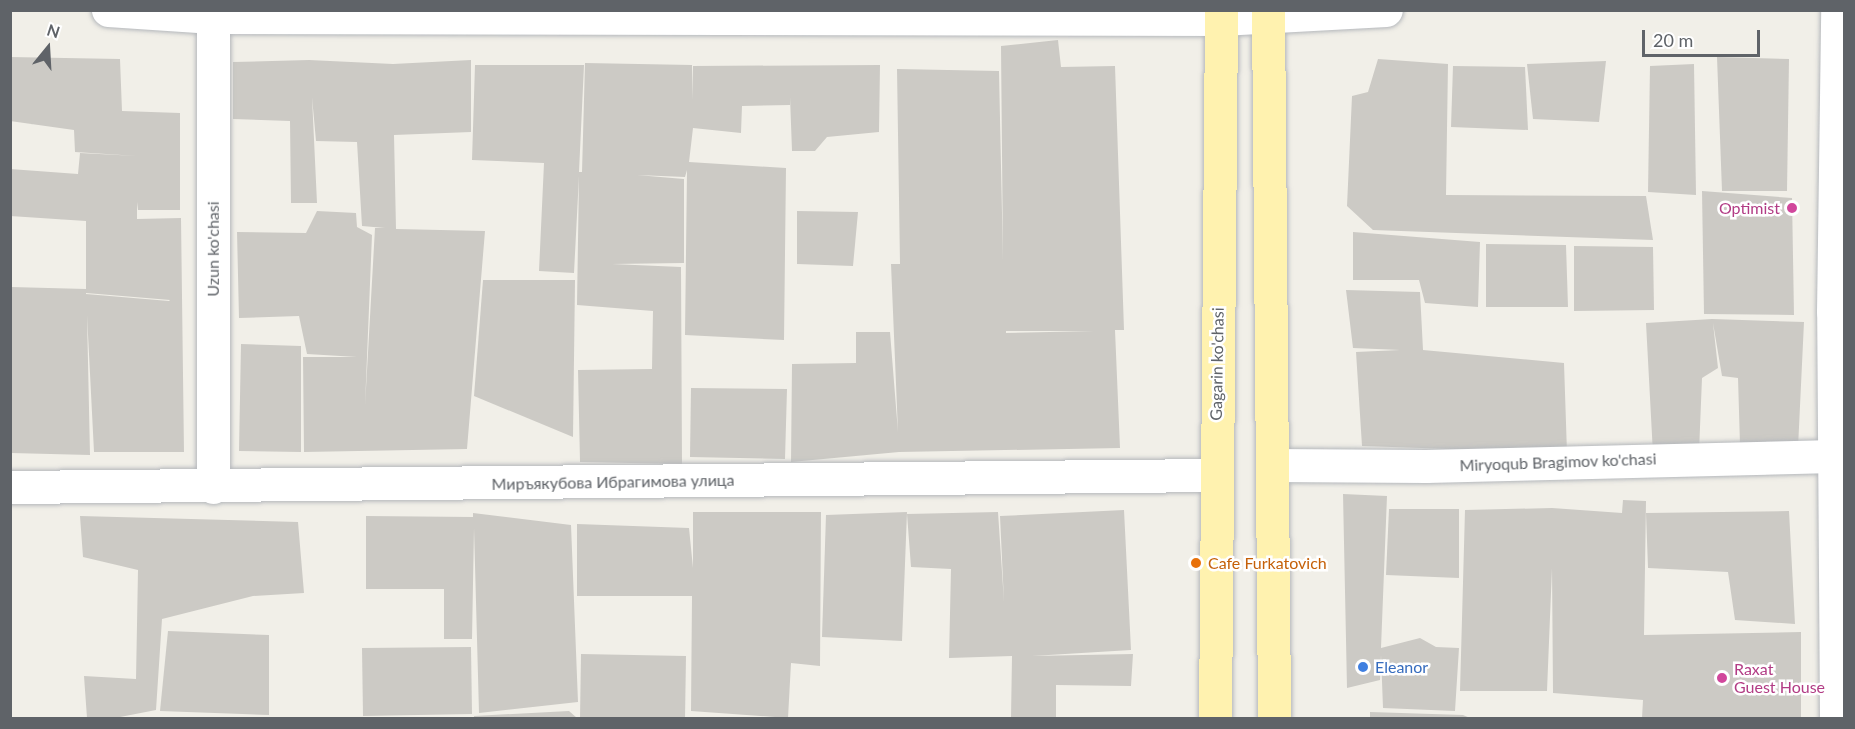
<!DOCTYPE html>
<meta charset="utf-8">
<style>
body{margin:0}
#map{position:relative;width:1855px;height:729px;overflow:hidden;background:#f1efe8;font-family:Lato,sans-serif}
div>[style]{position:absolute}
.building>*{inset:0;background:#cccac5}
.roads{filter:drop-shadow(0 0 2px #b5b8bc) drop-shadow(0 0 2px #b5b8bc)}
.minor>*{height:33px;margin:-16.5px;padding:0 16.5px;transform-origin:16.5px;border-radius:16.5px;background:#fff}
.major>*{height:33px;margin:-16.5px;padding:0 16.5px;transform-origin:16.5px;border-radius:16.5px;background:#fff2af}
.dots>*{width:16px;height:16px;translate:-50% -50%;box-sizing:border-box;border:3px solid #fff;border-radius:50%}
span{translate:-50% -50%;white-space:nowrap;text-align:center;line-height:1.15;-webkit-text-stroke:5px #fff;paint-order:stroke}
.hotel-label{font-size:16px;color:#b23c85}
.right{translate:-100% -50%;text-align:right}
.left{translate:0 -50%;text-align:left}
.street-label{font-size:16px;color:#5f6368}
.food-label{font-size:16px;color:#c56008}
.shop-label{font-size:16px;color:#366cbe}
.frame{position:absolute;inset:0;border:12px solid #5f6368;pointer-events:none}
.north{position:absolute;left:18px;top:18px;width:60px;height:60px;-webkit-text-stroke:4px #fff;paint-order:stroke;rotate:18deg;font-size:16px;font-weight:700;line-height:24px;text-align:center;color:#5f6368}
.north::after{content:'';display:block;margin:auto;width:21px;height:27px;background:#5f6368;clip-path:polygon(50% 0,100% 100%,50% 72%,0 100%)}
.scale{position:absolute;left:1642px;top:30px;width:118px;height:27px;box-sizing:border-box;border:3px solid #5f6368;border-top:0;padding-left:8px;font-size:18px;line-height:21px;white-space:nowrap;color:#5f6368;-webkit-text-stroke:4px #fff;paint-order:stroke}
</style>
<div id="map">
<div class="building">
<div style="clip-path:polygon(evenodd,1058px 40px,1061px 67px,1115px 66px,1124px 330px,1115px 330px,1120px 448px,899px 452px,791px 462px,792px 364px,856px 363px,856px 332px,890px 332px,898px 432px,891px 264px,900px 264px,897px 69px,999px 71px,1003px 261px,1001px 46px,1058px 40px,1006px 331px,1094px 331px,1006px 333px,1006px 331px)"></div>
<div style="clip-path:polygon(evenodd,10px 57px,120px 59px,122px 111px,180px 113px,180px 210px,138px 210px,137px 202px,137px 219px,181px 218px,184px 452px,94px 452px,87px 315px,90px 455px,11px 453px,11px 287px,86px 289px,86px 221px,10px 216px,10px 169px,78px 174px,80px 153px,137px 156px,75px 152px,74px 130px,10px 121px,10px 57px,86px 293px,170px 300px,169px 301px,86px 294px,86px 293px)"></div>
<div style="clip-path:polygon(1717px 57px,1789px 59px,1787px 191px,1722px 191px)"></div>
<div style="clip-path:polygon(1378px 59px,1448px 64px,1446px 195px,1646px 196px,1653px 240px,1373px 230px,1347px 206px,1352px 96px,1368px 92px)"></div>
<div style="clip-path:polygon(309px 60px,393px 64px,471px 60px,471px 132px,394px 135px,396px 229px,485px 231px,467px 449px,304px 452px,303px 357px,357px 357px,307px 354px,299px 316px,239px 318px,237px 232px,306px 233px,317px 211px,356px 213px,357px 227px,372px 235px,365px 406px,375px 228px,385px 228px,362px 226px,357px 142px,316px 141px,312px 97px,317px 203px,291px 203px,290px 121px,233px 119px,233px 62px)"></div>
<div style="clip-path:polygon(1606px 61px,1599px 122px,1533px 119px,1527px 64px)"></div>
<div style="clip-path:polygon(585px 63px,692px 65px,692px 100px,693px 66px,880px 65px,879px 132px,827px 137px,815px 151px,792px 151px,790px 97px,790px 105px,742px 106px,741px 133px,693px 128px,689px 162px,786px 168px,784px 340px,685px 335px,687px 170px,685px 177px,637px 175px,684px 179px,684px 263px,612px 264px,681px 267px,682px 464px,580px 462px,578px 370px,652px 369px,653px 311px,577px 305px,579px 176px,574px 273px,539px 271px,544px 163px,472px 160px,475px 65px,584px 65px,579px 172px,582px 172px)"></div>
<div style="clip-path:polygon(1694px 64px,1696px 195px,1648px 192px,1650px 66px)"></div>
<div style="clip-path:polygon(1453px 66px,1525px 67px,1528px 130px,1451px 127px)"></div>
<div style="clip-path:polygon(1702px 191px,1792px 198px,1794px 315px,1704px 314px)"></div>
<div style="clip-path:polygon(797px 211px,858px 212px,853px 266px,797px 264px)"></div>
<div style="clip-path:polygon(1353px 232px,1480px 242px,1478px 307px,1425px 303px,1419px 280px,1353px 280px)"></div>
<div style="clip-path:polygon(1486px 244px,1566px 245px,1568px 307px,1486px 307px)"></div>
<div style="clip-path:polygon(1574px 246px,1653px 247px,1654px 310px,1574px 311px)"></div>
<div style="clip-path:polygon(483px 280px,575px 280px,573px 437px,474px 396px)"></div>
<div style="clip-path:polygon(1346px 290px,1420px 292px,1423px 350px,1564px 363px,1567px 453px,1362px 446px,1356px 352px,1400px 350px,1353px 348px)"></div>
<div style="clip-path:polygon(1712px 319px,1804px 322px,1798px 448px,1740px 445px,1738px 378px,1722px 376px,1713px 323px,1718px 368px,1702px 378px,1699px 452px,1653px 454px,1646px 323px)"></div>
<div style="clip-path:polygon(241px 344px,301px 346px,301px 452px,239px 451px)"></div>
<div style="clip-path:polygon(691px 388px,787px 389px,785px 459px,690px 457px)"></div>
<div style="clip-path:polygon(1343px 494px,1387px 496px,1381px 648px,1420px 638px,1436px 647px,1459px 648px,1455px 711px,1383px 708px,1381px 655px,1380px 680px,1347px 688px)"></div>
<div style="clip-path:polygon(1623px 500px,1646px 501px,1644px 635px,1801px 632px,1801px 718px,1642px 718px,1643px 700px,1553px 693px,1552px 568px,1547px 691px,1460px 691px,1465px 510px,1552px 508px,1622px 513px)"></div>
<div style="clip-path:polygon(1389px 509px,1459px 509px,1459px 578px,1386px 575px)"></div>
<div style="clip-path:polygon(1124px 510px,1131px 650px,1032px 656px,1133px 654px,1131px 686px,1056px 685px,1056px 718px,1011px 718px,1012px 656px,949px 658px,951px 569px,911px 567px,907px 514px,998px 512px,1004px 602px,1000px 516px)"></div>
<div style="clip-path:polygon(1789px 511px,1795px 624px,1735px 620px,1728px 572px,1648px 568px,1646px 513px)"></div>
<div style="clip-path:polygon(693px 512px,821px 512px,820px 666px,791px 663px,788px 718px,691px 711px,692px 596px,577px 596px,577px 524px,689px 528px,693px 568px)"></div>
<div style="clip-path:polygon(907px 512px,902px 641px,822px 637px,826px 515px)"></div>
<div style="clip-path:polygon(473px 513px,571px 525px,578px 702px,479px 713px,474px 528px,472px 639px,444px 639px,444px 589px,366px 589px,366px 516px,473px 517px)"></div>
<div style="clip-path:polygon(80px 516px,298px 522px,304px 593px,253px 596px,162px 619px,156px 710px,115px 718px,87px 718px,84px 676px,136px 679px,138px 570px,83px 557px)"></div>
<div style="clip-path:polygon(168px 631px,269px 635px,269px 715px,160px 711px)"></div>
<div style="clip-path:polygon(471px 647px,472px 714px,363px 716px,362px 648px)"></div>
<div style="clip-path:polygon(581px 654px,686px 656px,685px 718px,580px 718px)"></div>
<div style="clip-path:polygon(569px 711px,577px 718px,474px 718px,474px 716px)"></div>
<div style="clip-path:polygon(1370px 712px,1463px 715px,1470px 718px,1370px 718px)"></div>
</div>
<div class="roads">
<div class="minor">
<div style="left:108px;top:10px;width:105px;rotate:3.8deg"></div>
<div style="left:213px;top:17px;width:1008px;rotate:0.11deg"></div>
<div style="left:1221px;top:19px;width:165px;rotate:-3.1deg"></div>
<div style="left:1272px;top:465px;width:154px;rotate:0.4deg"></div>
<div style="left:1426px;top:466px;width:418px;rotate:-1.4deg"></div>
<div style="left:10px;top:487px;width:1206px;rotate:-0.57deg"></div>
<div style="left:213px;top:487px;width:477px;rotate:-90deg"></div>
<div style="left:1836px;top:718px;width:406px;rotate:-90.4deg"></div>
<div style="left:1833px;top:312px;width:302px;rotate:-89.2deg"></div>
</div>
<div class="major">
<div style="left:1268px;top:10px;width:708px;rotate:89.51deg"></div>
<div style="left:1215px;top:718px;width:708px;rotate:-89.51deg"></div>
</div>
</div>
<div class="dots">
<div style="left:1792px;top:208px;background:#d1479c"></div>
<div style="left:1196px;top:563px;background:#e8710a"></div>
<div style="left:1363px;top:667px;background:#3f7fe0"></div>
<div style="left:1722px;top:678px;background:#d1479c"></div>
</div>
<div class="hotel-label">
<span class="right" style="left:1780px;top:208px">Optimist</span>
<span class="left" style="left:1734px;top:678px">Raxat<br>Guest House</span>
</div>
<div class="street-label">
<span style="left:213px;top:249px;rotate:-90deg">Uzun ko'chasi</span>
<span style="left:1217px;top:364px;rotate:-89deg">Gagarin ko'chasi</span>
<span style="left:1558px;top:462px;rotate:-2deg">Miryoqub Bragimov ko'chasi</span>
<span style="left:613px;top:482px;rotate:-1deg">Миръякубова Ибрагимова улица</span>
</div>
<div class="food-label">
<span class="left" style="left:1208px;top:563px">Cafe Furkatovich</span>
</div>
<div class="shop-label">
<span class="left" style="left:1375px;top:667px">Eleanor</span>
</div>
<div class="frame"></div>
<div class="north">N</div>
<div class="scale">20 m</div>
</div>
